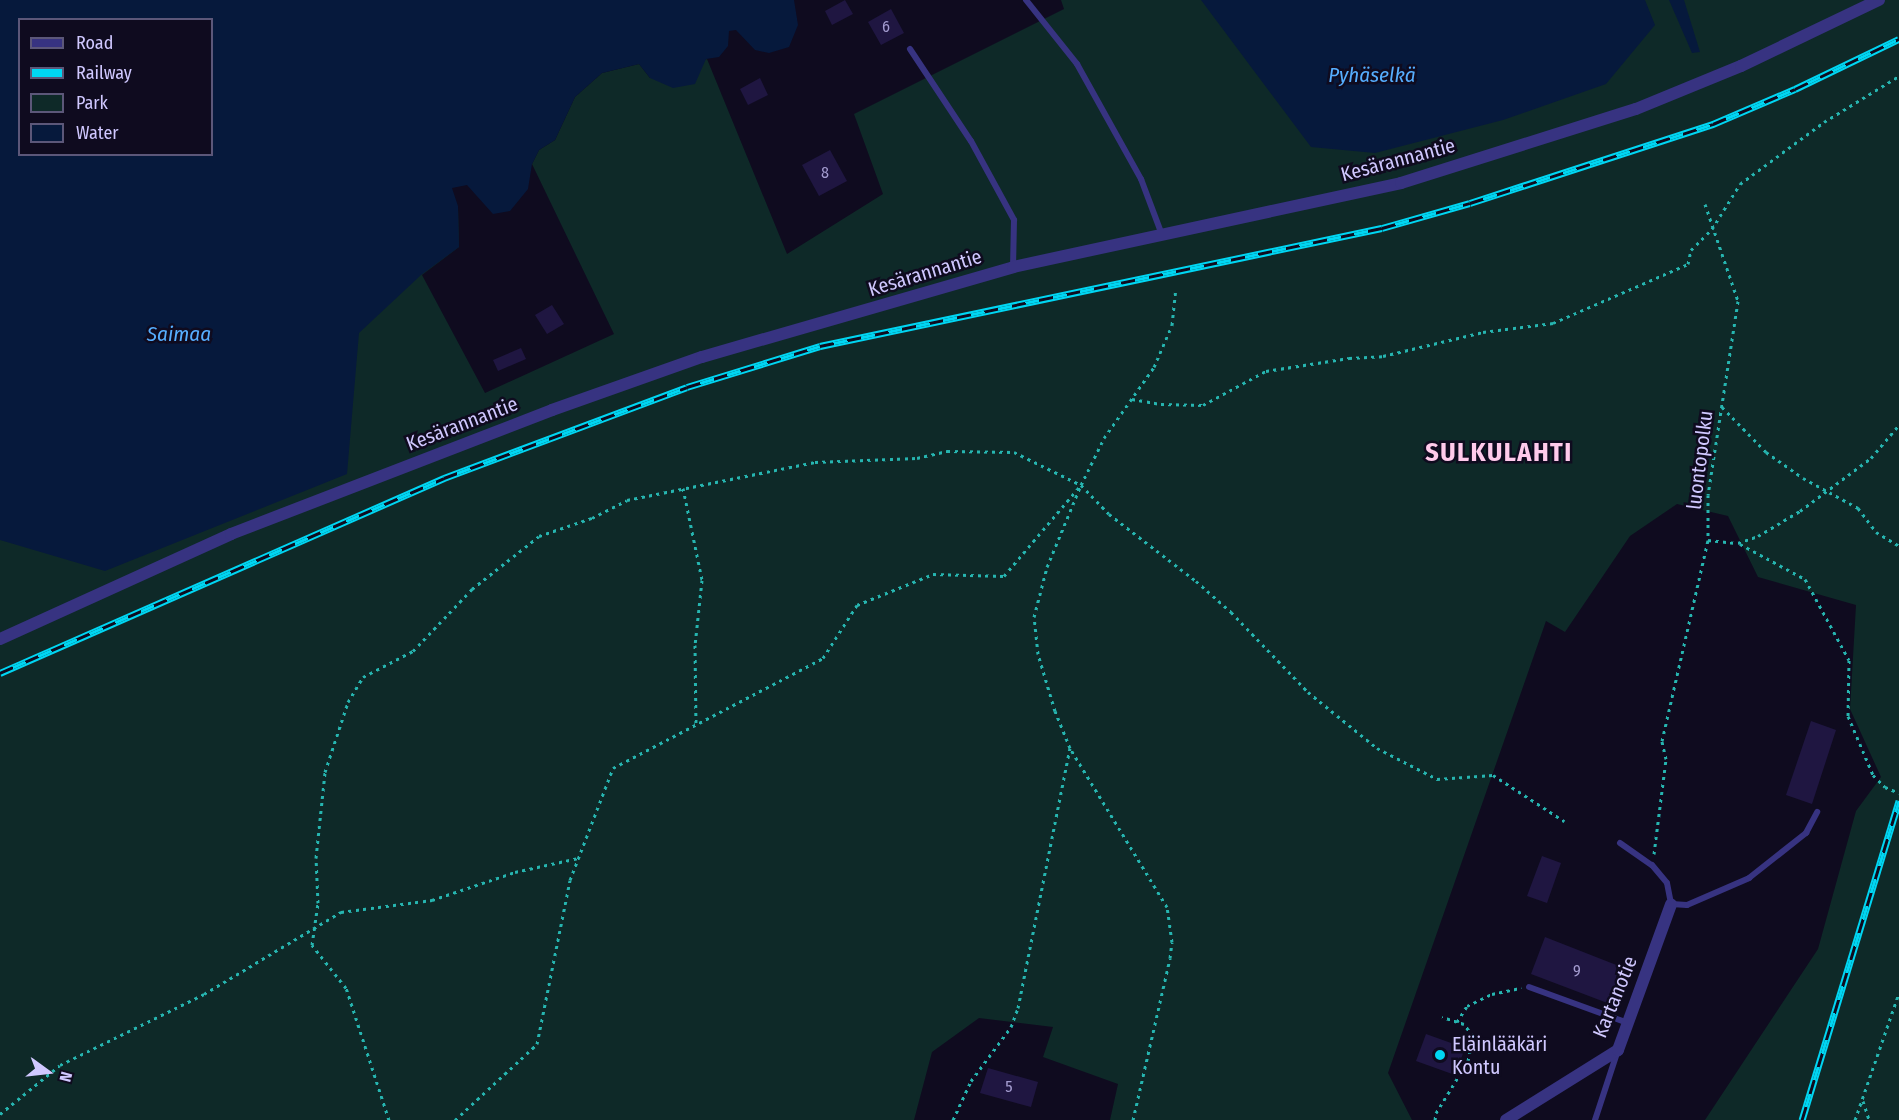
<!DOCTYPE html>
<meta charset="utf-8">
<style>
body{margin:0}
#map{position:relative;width:1899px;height:1120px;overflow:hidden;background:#0f0b1f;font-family:"Fira Sans Condensed",sans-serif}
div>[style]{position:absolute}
.green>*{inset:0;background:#0e2928}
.water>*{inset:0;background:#06193c}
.building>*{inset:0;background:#1f1641}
.path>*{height:3px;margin-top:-1.5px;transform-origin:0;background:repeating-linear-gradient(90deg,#26b5b0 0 3px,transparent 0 7.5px)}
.service>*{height:6px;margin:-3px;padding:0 3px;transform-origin:3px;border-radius:3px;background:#373381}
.minor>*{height:12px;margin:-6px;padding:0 6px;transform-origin:6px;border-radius:6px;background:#373381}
.rail>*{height:7px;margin-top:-3.5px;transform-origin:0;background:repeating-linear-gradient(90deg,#0f0b1f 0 14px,#00d6f3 0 28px);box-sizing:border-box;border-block:2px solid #00d6f3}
.dots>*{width:16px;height:16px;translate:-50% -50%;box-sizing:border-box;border:3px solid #0f0b1f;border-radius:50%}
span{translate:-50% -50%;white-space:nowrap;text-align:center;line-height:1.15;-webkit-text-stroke:5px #0f0b1f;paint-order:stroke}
.number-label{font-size:16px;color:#a49cd0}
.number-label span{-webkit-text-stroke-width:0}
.street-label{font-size:20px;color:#d0c8ff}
.poi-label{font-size:20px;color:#d0c8ff}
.left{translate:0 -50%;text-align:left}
.water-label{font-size:21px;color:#56aeff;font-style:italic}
.district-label{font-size:26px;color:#ffcaeb;font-weight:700;letter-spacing:1.5px}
.legend{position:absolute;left:18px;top:18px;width:195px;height:138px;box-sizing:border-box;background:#0f0b1f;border:2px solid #5c5779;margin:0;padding:8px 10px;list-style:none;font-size:18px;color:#d0c8ff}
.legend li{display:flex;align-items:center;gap:12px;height:30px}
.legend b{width:30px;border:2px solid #5c5779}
.north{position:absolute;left:18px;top:1042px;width:60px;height:60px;-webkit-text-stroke:4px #0f0b1f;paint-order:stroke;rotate:105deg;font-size:16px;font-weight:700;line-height:24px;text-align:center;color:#d0c8ff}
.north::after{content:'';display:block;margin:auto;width:21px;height:27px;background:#d0c8ff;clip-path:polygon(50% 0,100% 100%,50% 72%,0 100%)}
</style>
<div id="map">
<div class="green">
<div style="clip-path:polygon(1061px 0,1899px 0,1899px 1120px,1705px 1120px,1818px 949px,1856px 811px,1881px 777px,1850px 709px,1856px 605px,1758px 577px,1728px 516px,1677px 504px,1630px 536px,1565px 632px,1546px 621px,1388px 1073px,1412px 1120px,1110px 1120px,1118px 1084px,1043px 1057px,1053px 1027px,979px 1018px,932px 1052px,914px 1120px,0 1120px,0 109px,20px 154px,458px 206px,459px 247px,422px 275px,485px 393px,614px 334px,532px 164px,539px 150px,555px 140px,575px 97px,602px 73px,639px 64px,650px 78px,707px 59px,787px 254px,883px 194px,854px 114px,1064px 9px)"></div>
</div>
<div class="water">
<div style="clip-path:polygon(evenodd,0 0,794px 0,798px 25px,789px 47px,769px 53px,755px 50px,736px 30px,729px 31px,728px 46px,719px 57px,706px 59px,695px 84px,673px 88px,650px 78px,639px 64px,602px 73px,575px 97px,555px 140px,539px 150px,532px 164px,528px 189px,510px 211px,493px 214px,467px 185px,452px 188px,458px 206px,459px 247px,421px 275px,359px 333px,347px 474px,105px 571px,0 540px,0 0,20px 20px,212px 20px,212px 154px,20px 154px,20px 20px)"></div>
<div style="clip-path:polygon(1201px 0,1645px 0,1655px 25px,1606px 84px,1503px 120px,1375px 153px,1311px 147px)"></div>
<div style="clip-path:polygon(1669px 0,1684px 0,1700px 52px,1692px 53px)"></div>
</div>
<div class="building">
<div style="clip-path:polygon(845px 0,853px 14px,832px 25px,825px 11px)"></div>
<div style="clip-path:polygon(891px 9px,904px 33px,881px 45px,868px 22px)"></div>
<div style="clip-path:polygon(760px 78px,768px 95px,748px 105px,740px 89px)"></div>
<div style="clip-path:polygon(830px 150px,847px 181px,819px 196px,802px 165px)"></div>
<div style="clip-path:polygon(552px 305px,564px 324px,547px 334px,535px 315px)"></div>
<div style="clip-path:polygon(521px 348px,526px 359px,498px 371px,493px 360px)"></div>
<div style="clip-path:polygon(1811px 721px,1836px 730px,1812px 804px,1786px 795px)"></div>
<div style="clip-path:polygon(1542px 856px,1561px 863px,1547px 903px,1527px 896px)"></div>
<div style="clip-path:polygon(1545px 937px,1624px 968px,1610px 1004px,1531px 974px)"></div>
<div style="clip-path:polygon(1426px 1034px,1465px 1048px,1455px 1075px,1416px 1061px)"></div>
<div style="clip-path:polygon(988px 1068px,1038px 1082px,1031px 1107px,980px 1093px)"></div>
</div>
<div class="path">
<div style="left:1705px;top:204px;width:102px;rotate:71.2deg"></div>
<div style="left:1738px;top:301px;width:196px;rotate:98.8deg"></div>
<div style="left:1708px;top:495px;width:45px;rotate:90deg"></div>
<div style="left:1708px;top:540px;width:30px;rotate:6deg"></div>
<div style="left:1738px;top:543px;width:21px;rotate:-19deg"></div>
<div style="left:1758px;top:536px;width:49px;rotate:-30.8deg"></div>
<div style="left:1800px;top:511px;width:89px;rotate:-36.7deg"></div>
<div style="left:1871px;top:458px;width:43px;rotate:-49.7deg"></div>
<div style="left:1132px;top:399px;width:29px;rotate:10deg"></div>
<div style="left:1161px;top:404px;width:42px;rotate:1.4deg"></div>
<div style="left:1203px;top:405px;width:72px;rotate:-28.4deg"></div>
<div style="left:1266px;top:371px;width:84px;rotate:-8.9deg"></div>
<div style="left:1349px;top:358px;width:34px;rotate:-3deg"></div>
<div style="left:1383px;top:356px;width:103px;rotate:-13.5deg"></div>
<div style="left:1483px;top:332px;width:71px;rotate:-7.3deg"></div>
<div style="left:1553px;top:323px;width:147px;rotate:-23.6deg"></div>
<div style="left:1688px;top:264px;width:14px;rotate:-78deg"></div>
<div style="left:1691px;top:250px;width:30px;rotate:-45deg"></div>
<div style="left:1712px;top:229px;width:53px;rotate:-58.1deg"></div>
<div style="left:1740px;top:184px;width:104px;rotate:-36.4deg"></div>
<div style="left:1824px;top:122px;width:88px;rotate:-31.5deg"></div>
<div style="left:1722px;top:407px;width:63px;rotate:45.6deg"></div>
<div style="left:1766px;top:452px;width:45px;rotate:35.1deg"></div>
<div style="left:1803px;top:478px;width:63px;rotate:28.6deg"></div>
<div style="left:1858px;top:508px;width:30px;rotate:53deg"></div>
<div style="left:1876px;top:532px;width:27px;rotate:31deg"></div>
<div style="left:683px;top:488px;width:94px;rotate:78.3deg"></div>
<div style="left:702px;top:580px;width:65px;rotate:96.1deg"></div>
<div style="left:695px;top:645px;width:79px;rotate:89.3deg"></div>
<div style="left:1740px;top:544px;width:74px;rotate:28.3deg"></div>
<div style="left:1805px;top:579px;width:92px;rotate:61.5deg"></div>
<div style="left:1849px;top:660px;width:56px;rotate:91deg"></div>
<div style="left:1848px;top:716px;width:64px;rotate:67deg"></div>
<div style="left:1873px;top:775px;width:17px;rotate:45deg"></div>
<div style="left:1885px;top:787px;width:15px;rotate:23deg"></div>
<div style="left:1654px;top:854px;width:96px;rotate:-82.8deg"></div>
<div style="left:1666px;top:759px;width:18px;rotate:-103deg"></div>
<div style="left:1662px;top:741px;width:206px;rotate:-77.1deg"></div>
<div style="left:1457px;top:1022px;width:19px;rotate:-58deg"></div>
<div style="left:1467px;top:1006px;width:28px;rotate:-26deg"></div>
<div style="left:1492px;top:994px;width:30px;rotate:-12deg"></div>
<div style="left:1863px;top:1101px;width:20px;rotate:72deg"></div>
<div style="left:0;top:1114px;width:77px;rotate:-39.2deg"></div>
<div style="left:60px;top:1065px;width:161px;rotate:-26.2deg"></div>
<div style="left:204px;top:994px;width:160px;rotate:-30.9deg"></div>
<div style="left:341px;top:912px;width:92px;rotate:-7.5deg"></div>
<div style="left:432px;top:900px;width:88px;rotate:-18.6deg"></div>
<div style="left:515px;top:872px;width:65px;rotate:-12.5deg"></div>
<div style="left:389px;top:1120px;width:139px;rotate:-108deg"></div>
<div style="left:346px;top:988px;width:55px;rotate:-128.3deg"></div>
<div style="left:312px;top:945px;width:42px;rotate:-81.9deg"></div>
<div style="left:318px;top:903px;width:45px;rotate:-92.5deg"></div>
<div style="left:316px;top:858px;width:86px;rotate:-84deg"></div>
<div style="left:325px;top:772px;width:74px;rotate:-71.8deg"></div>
<div style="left:348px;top:702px;width:29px;rotate:-59deg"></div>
<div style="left:363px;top:677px;width:56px;rotate:-27.5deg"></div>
<div style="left:413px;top:651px;width:86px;rotate:-46.4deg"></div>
<div style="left:472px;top:589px;width:85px;rotate:-38.3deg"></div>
<div style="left:539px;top:536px;width:56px;rotate:-18.8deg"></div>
<div style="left:592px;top:518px;width:39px;rotate:-27deg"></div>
<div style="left:627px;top:500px;width:192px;rotate:-11.4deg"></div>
<div style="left:815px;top:462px;width:102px;rotate:-2.2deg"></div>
<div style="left:917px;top:458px;width:31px;rotate:-13deg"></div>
<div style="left:947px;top:451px;width:67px;rotate:0.9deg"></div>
<div style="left:1014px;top:452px;width:75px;rotate:26.2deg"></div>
<div style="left:1081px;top:485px;width:40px;rotate:46deg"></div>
<div style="left:1109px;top:514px;width:110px;rotate:37.6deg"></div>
<div style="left:1196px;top:581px;width:47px;rotate:41.5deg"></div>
<div style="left:1231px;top:612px;width:111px;rotate:46.1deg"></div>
<div style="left:1308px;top:692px;width:89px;rotate:39.1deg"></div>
<div style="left:1377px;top:748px;width:68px;rotate:27.3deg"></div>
<div style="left:1437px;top:779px;width:56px;rotate:-4.1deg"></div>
<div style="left:1493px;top:775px;width:85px;rotate:32.9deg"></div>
<div style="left:455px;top:1120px;width:112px;rotate:-42.8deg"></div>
<div style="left:537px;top:1044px;width:167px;rotate:-78.6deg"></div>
<div style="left:570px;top:880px;width:120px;rotate:-69deg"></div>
<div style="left:613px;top:768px;width:237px;rotate:-27.6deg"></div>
<div style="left:823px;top:658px;width:63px;rotate:-57.3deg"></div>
<div style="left:857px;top:605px;width:82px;rotate:-22.2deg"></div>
<div style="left:933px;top:574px;width:71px;rotate:1.6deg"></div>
<div style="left:1004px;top:576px;width:119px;rotate:-49.8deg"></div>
<div style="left:953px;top:1120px;width:43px;rotate:-65.2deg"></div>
<div style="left:971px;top:1081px;width:67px;rotate:-53.5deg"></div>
<div style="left:1011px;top:1027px;width:20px;rotate:-70deg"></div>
<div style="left:1018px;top:1008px;width:265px;rotate:-78.7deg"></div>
<div style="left:1133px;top:1120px;width:166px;rotate:-77.1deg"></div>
<div style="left:1170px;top:958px;width:16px;rotate:-83deg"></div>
<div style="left:1172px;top:942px;width:35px;rotate:-98deg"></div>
<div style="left:1167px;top:907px;width:186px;rotate:-121.4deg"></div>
<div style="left:1070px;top:748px;width:40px;rotate:-112deg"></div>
<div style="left:1055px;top:711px;width:59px;rotate:-106.6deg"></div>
<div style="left:1038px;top:654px;width:37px;rotate:-96deg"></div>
<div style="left:1034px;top:617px;width:52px;rotate:-75.4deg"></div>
<div style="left:1047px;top:567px;width:89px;rotate:-67.5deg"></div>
<div style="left:1081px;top:485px;width:52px;rotate:-63.9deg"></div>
<div style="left:1104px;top:438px;width:87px;rotate:-54.8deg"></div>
<div style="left:1154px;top:367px;width:46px;rotate:-66.8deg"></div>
<div style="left:1172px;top:325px;width:36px;rotate:-84deg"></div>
<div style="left:1435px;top:1120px;width:7px;rotate:-82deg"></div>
<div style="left:1436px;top:1113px;width:61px;rotate:-58.4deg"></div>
<div style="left:1468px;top:1061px;width:25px;rotate:-79deg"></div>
<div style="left:1473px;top:1036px;width:15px;rotate:-127deg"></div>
<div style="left:1464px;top:1024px;width:23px;rotate:-162deg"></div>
<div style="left:1855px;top:1120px;width:134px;rotate:-70.9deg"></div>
</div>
<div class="service">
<div style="left:1026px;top:0;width:82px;rotate:51.4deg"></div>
<div style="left:1077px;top:64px;width:132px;rotate:60.9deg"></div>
<div style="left:1141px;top:179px;width:60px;rotate:69.4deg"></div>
<div style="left:910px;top:49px;width:110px;rotate:56.5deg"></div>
<div style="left:971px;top:141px;width:90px;rotate:61.4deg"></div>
<div style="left:1014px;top:220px;width:46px;rotate:91.2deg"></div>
<div style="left:1620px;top:843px;width:39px;rotate:35deg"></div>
<div style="left:1652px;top:865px;width:23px;rotate:50deg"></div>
<div style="left:1667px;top:883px;width:21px;rotate:79deg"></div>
<div style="left:1671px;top:904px;width:16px;rotate:4deg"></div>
<div style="left:1687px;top:905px;width:68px;rotate:-23.5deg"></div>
<div style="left:1749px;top:878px;width:73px;rotate:-38.3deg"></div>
<div style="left:1806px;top:833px;width:24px;rotate:-62deg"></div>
<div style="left:1529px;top:987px;width:105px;rotate:20deg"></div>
<div style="left:1595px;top:1120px;width:71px;rotate:-71.8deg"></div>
</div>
<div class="minor">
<div style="left:0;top:639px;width:254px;rotate:-24.4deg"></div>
<div style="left:231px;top:534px;width:344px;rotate:-21.1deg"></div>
<div style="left:552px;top:410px;width:159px;rotate:-19.5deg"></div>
<div style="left:702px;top:357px;width:324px;rotate:-16.1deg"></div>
<div style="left:1013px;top:267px;width:397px;rotate:-12.2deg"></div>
<div style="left:1401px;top:183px;width:246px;rotate:-17.5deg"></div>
<div style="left:1636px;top:109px;width:113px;rotate:-22.3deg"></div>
<div style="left:1741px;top:66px;width:153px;rotate:-25.6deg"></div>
<div style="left:1506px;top:1120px;width:132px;rotate:-32deg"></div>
<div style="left:1618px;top:1050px;width:155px;rotate:-70deg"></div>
</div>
<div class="rail">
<div style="left:0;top:673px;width:485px;rotate:-23.7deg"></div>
<div style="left:444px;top:478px;width:259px;rotate:-20.5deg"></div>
<div style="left:687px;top:387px;width:139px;rotate:-17.1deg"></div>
<div style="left:820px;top:346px;width:574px;rotate:-11.86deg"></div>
<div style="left:1382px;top:228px;width:91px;rotate:-15.9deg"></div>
<div style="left:1470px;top:203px;width:256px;rotate:-18deg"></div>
<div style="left:1713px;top:124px;width:89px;rotate:-23.1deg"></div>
<div style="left:1795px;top:89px;width:115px;rotate:-25.7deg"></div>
<div style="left:1802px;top:1120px;width:334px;rotate:-73.1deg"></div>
</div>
<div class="dots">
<div style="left:1440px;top:1055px;background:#00d6f3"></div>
</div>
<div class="number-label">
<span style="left:886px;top:27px">6</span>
<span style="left:825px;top:173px">8</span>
<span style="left:1577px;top:971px">9</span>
<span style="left:1009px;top:1087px">5</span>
</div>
<div class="street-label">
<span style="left:1398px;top:160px;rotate:-15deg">Kesärannantie</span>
<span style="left:925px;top:273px;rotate:-17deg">Kesärannantie</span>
<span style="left:462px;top:424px;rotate:-21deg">Kesärannantie</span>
<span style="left:1700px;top:460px;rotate:-83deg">luontopolku</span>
<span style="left:1615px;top:997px;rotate:-68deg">Kartanotie</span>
</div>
<div class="poi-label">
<span class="left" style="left:1452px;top:1056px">Eläinlääkäri<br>Kontu</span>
</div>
<div class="water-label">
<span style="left:1372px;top:75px">Pyhäselkä</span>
<span style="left:179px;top:334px">Saimaa</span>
</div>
<div class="district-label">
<span style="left:1499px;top:453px">SULKULAHTI</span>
</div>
<ul class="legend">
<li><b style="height:8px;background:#373381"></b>Road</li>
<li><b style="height:8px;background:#00d6f3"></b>Railway</li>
<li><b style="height:16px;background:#0e2928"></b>Park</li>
<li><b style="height:16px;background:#06193c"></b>Water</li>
</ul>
<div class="north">N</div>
</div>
